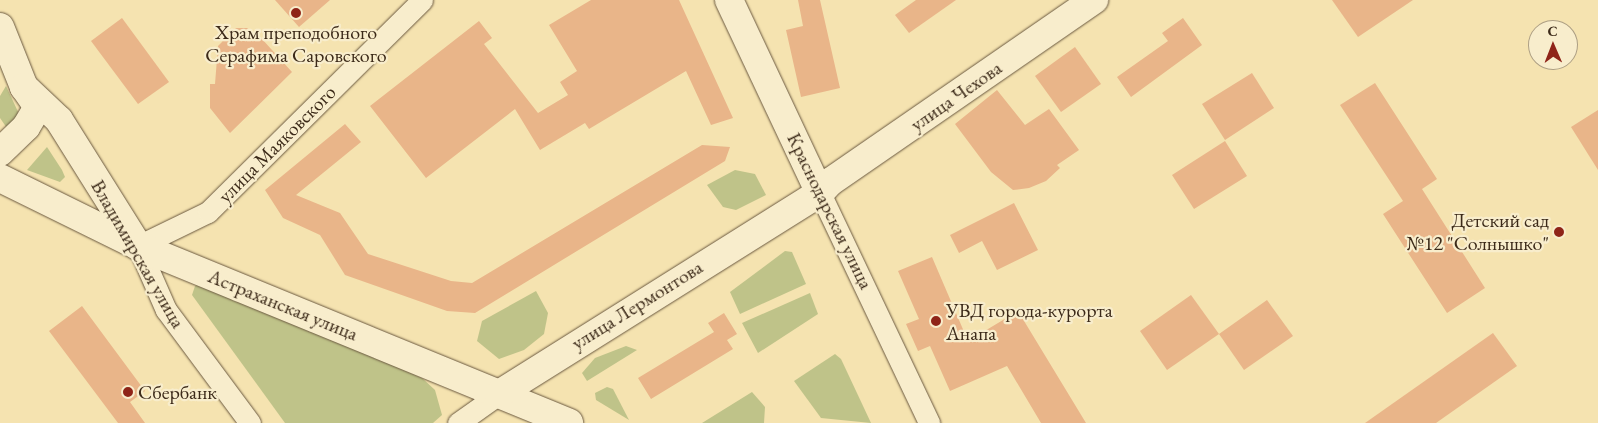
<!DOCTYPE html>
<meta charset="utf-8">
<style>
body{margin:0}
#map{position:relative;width:1598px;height:423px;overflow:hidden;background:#f5e3b0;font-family:"EB Garamond",serif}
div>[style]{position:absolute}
.green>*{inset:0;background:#bfc389}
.building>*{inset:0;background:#e9b589}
.roads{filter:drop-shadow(0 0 1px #6a583f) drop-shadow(0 0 1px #6a583f)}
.street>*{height:21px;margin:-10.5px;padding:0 10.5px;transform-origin:10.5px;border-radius:10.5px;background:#f8edcc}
.secondary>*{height:28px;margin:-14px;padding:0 14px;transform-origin:14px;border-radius:14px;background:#f8edcc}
.dots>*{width:14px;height:14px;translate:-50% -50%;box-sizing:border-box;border:2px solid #f8edcc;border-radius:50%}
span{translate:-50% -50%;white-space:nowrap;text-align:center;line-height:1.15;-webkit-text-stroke:4.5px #f8edcc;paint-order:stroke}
.poi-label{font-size:20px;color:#3c2a19}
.right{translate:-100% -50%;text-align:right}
.left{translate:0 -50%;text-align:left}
.street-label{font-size:20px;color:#3c2a19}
.north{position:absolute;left:1528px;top:20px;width:50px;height:50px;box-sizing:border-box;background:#f8edcc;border:1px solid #ad9f84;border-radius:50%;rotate:359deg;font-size:14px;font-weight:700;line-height:20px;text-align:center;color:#3c2a19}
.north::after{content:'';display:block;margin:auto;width:18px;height:22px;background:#8f2418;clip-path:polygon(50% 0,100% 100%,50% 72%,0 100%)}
</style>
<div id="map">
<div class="green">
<div style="clip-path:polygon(6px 86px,20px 116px,9px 131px,0 118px,0 96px)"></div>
<div style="clip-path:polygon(47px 147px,62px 170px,65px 177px,60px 182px,27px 170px)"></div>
<div style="clip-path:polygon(735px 170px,755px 174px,766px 195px,736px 210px,723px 207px,707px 185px)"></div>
<div style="clip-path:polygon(785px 251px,792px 252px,806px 284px,740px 314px,730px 292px)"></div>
<div style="clip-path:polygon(203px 281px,422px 378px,435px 390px,442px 415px,433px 423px,285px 423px,192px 295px,195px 286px)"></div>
<div style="clip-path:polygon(536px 291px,548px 313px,544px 334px,524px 350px,499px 359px,477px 341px,482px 321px)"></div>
<div style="clip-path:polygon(810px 293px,818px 314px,758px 353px,742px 323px)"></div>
<div style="clip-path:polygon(626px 346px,637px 350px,587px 381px,582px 373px,595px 358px)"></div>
<div style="clip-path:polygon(835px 354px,841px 359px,871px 423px,821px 418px,794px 381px)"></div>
<div style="clip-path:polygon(607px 387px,613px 389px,629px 420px,596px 400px,595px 393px)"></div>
<div style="clip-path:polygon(752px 392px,765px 407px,764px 423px,702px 423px)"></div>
</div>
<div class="building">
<div style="clip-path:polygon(275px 0,330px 0,299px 27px)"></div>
<div style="clip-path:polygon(591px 0,679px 0,733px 118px,711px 125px,686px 71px,589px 129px,585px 123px,540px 150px,515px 109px,426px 178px,370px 106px,479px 21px,492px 38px,484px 44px,538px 113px,568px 95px,560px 82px,577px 71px,549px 25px)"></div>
<div style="clip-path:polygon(798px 0,820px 0,840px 88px,801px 97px,786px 30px,803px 26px)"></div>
<div style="clip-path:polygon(916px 0,956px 0,909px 33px,895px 15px)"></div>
<div style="clip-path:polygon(1332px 0,1413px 0,1358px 37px)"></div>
<div style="clip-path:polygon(122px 18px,169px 82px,138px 104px,91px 41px)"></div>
<div style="clip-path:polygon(1183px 18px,1202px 45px,1131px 97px,1117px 77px,1168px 41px,1162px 33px)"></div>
<div style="clip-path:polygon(236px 28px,247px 28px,262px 39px,292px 72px,230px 133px,210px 108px,210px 84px,215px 84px,218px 46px)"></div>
<div style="clip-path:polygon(1075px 47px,1101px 84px,1061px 112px,1035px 76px)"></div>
<div style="clip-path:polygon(1252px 73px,1274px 108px,1225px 140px,1202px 104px)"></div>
<div style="clip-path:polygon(1375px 83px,1437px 179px,1422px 189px,1485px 288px,1447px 313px,1383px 214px,1403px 201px,1340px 105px)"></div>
<div style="clip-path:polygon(997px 90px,1025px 125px,1049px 109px,1079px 150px,1057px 165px,1060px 168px,1046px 181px,1029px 188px,1013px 190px,991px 172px,955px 124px)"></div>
<div style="clip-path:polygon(1598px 110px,1598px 170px,1571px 127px)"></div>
<div style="clip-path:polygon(345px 124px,361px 142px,296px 195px,340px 213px,368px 254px,451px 281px,472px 283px,702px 145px,730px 147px,725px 161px,475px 313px,447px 311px,345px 275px,320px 235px,283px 218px,265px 190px)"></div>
<div style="clip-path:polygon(1225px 141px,1247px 176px,1194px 209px,1172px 175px)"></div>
<div style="clip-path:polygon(1014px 203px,1038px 250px,997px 270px,982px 241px,959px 253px,950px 235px)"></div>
<div style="clip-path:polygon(932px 257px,968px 341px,1018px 311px,1086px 423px,1041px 423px,1007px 366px,950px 391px,930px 346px,918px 351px,906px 324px,919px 319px,898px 271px)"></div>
<div style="clip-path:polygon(1191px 295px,1219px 334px,1167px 370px,1140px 331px)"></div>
<div style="clip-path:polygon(1267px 300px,1293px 336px,1244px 370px,1219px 334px)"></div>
<div style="clip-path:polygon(82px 306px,145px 391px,130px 402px,145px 423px,118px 423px,49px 331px)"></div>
<div style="clip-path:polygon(724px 313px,737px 334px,727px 340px,733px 349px,651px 399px,638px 378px,714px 332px,708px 323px)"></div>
<div style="clip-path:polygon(1493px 333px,1517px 366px,1436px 423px,1365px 423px)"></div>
</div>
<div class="roads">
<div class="street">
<div style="left:820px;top:193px;width:255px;rotate:64.6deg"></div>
<div style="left:250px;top:423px;width:141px;rotate:-126.6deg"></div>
<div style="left:166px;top:310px;width:70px;rotate:-113.6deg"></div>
<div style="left:138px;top:246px;width:78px;rotate:-25.9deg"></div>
<div style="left:208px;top:212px;width:301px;rotate:-44.7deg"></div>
<div style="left:458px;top:423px;width:50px;rotate:-35.3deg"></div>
</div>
<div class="secondary">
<div style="left:729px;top:0;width:213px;rotate:64.8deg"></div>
<div style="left:0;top:27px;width:65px;rotate:68.2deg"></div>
<div style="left:24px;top:87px;width:24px;rotate:55deg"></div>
<div style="left:38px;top:107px;width:23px;rotate:121deg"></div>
<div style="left:26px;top:127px;width:36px;rotate:136deg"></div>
<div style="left:24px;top:87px;width:48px;rotate:43.3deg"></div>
<div style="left:59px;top:120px;width:149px;rotate:57.9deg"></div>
<div style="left:0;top:178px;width:154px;rotate:26.2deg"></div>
<div style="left:138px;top:246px;width:466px;rotate:22.3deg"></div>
<div style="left:499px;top:394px;width:379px;rotate:-32.1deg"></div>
<div style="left:820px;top:193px;width:15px;rotate:-48deg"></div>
<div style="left:830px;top:182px;width:321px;rotate:-34.6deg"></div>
</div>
</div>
<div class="dots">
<div style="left:296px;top:13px;background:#8f2418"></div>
<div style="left:1559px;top:232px;background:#8f2418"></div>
<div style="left:936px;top:321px;background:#8f2418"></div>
<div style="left:128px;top:392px;background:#8f2418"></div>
</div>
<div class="poi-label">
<span style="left:296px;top:44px">Храм преподобного<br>Серафима Саровского</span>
<span class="right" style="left:1549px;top:232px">Детский сад<br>№12 "Солнышко"</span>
<span class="left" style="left:946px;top:322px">УВД города-курорта<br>Анапа</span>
<span class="left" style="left:138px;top:392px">Сбербанк</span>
</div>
<div class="street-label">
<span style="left:956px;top:96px;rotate:-35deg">улица Чехова</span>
<span style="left:277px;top:144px;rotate:-45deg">улица Маяковского</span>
<span style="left:830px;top:211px;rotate:64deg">Краснодарская улица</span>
<span style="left:138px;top:254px;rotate:60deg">Владимирская улица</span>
<span style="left:283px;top:305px;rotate:22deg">Астраханская улица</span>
<span style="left:637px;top:305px;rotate:-32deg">улица Лермонтова</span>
</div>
<div class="north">С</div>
</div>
